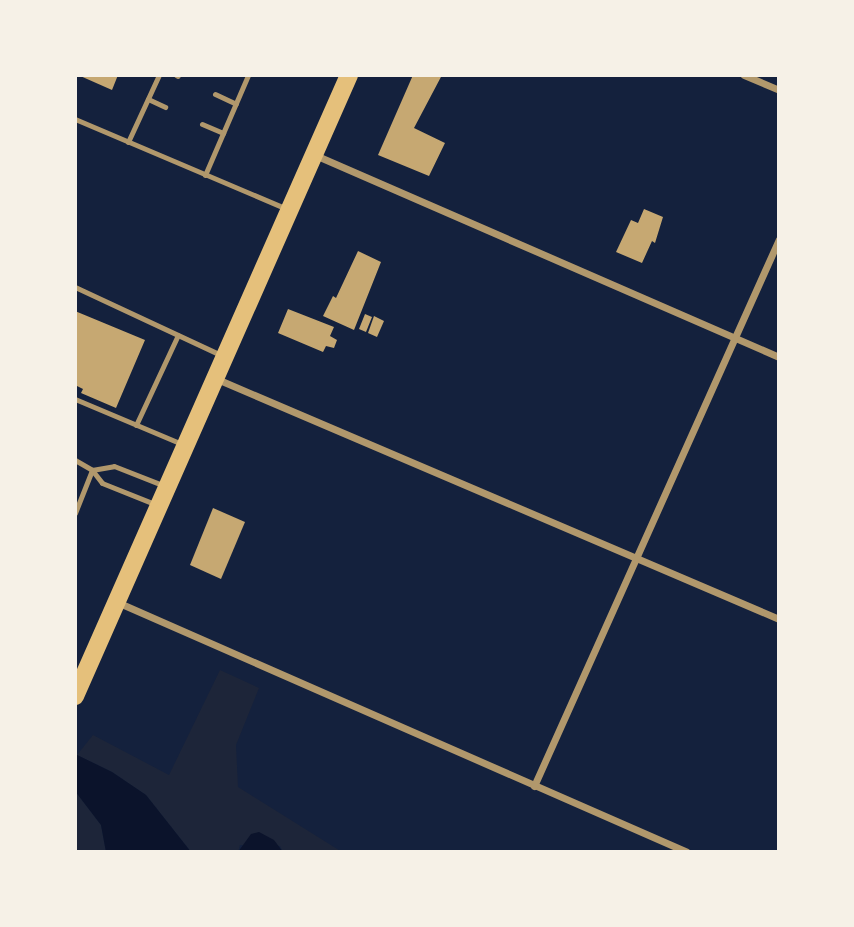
<!DOCTYPE html>
<style>
body{margin:0}
#map{position:relative;width:854px;height:927px;overflow:hidden;background:#14213d;font-family:"Playfair Display",serif}
div>[style]{position:absolute}
.green>*{inset:0;background:#1d2539}
.water>*{inset:0;background:#0b132b}
.building>*{inset:0;background:#c6a872}
.service>*{height:5px;margin:-2.5px;padding:0 2.5px;transform-origin:2.5px;border-radius:2.5px;background:#b1986c}
.minor>*{height:7px;margin:-3.5px;padding:0 3.5px;transform-origin:3.5px;border-radius:3.5px;background:#b1986c}
.primary>*{height:18px;margin:-9px;padding:0 9px;transform-origin:9px;border-radius:9px;background:#e5c07b}
span{translate:-50% -50%;white-space:nowrap;text-align:center;line-height:1.15;-webkit-text-stroke:7px #f6f1e7;paint-order:stroke}
.frame{position:absolute;inset:0;border:77px solid #f6f1e7;pointer-events:none}
</style>
<div id="map">
<div class="green">
<div style="clip-path:polygon(220px 670px,259px 688px,236px 745px,238px 787px,342px 852px,283px 852px,280px 846px,240px 845px,238px 852px,191px 852px,146px 795px,112px 772px,77px 755px,93px 735px,169px 775px)"></div>
<div style="clip-path:polygon(75px 791px,101px 825px,106px 852px,75px 852px)"></div>
</div>
<div class="water">
<div style="clip-path:polygon(75px 754px,112px 772px,146px 795px,191px 852px,106px 852px,101px 825px,75px 791px)"></div>
<div style="clip-path:polygon(259px 832px,274px 840px,283px 852px,238px 852px,251px 834px)"></div>
</div>
<div class="building">
<div style="clip-path:polygon(78px 75px,118px 75px,112px 90px)"></div>
<div style="clip-path:polygon(413px 75px,442px 75px,414px 128px,445px 143px,429px 176px,378px 155px)"></div>
<div style="clip-path:polygon(644px 209px,663px 217px,655px 243px,652px 241px,642px 263px,616px 252px,631px 220px,638px 223px)"></div>
<div style="clip-path:polygon(358px 251px,381px 262px,354px 330px,323px 316px,333px 296px,336px 298px)"></div>
<div style="clip-path:polygon(288px 309px,334px 327px,330px 336px,337px 340px,334px 348px,326px 346px,323px 352px,278px 333px)"></div>
<div style="clip-path:polygon(75px 311px,145px 340px,116px 408px,81px 393px,83px 389px,75px 385px)"></div>
<div style="clip-path:polygon(365px 314px,372px 317px,366px 332px,359px 329px)"></div>
<div style="clip-path:polygon(374px 316px,384px 321px,377px 337px,368px 333px)"></div>
<div style="clip-path:polygon(213px 508px,245px 522px,221px 579px,190px 565px)"></div>
</div>
<div class="service">
<div style="left:176px;top:75px;width:2px;rotate:27deg"></div>
<div style="left:215px;top:94px;width:23px;rotate:25deg"></div>
<div style="left:148px;top:99px;width:19px;rotate:25deg"></div>
<div style="left:75px;top:119px;width:230px;rotate:23deg"></div>
<div style="left:202px;top:124px;width:23px;rotate:23deg"></div>
<div style="left:128px;top:142px;width:74px;rotate:-65.2deg"></div>
<div style="left:205px;top:175px;width:109px;rotate:-66.7deg"></div>
<div style="left:75px;top:287px;width:163px;rotate:25deg"></div>
<div style="left:75px;top:399px;width:116px;rotate:22.8deg"></div>
<div style="left:136px;top:425px;width:99px;rotate:-65deg"></div>
<div style="left:75px;top:460px;width:20px;rotate:30deg"></div>
<div style="left:92px;top:470px;width:16px;rotate:52deg"></div>
<div style="left:102px;top:483px;width:59px;rotate:21.8deg"></div>
<div style="left:92px;top:470px;width:22px;rotate:-10deg"></div>
<div style="left:114px;top:466px;width:55px;rotate:21.4deg"></div>
<div style="left:75px;top:513px;width:46px;rotate:-68.4deg"></div>
</div>
<div class="minor">
<div style="left:744px;top:75px;width:38px;rotate:23deg"></div>
<div style="left:315px;top:155px;width:506px;rotate:23.53deg"></div>
<div style="left:217px;top:379px;width:611px;rotate:23.12deg"></div>
<div style="left:117px;top:602px;width:622px;rotate:23.68deg"></div>
<div style="left:534px;top:786px;width:599px;rotate:-65.87deg"></div>
</div>
<div class="primary">
<div style="left:75px;top:696px;width:679px;rotate:-66.19deg"></div>
</div>
<div class="frame"></div>
</div>
